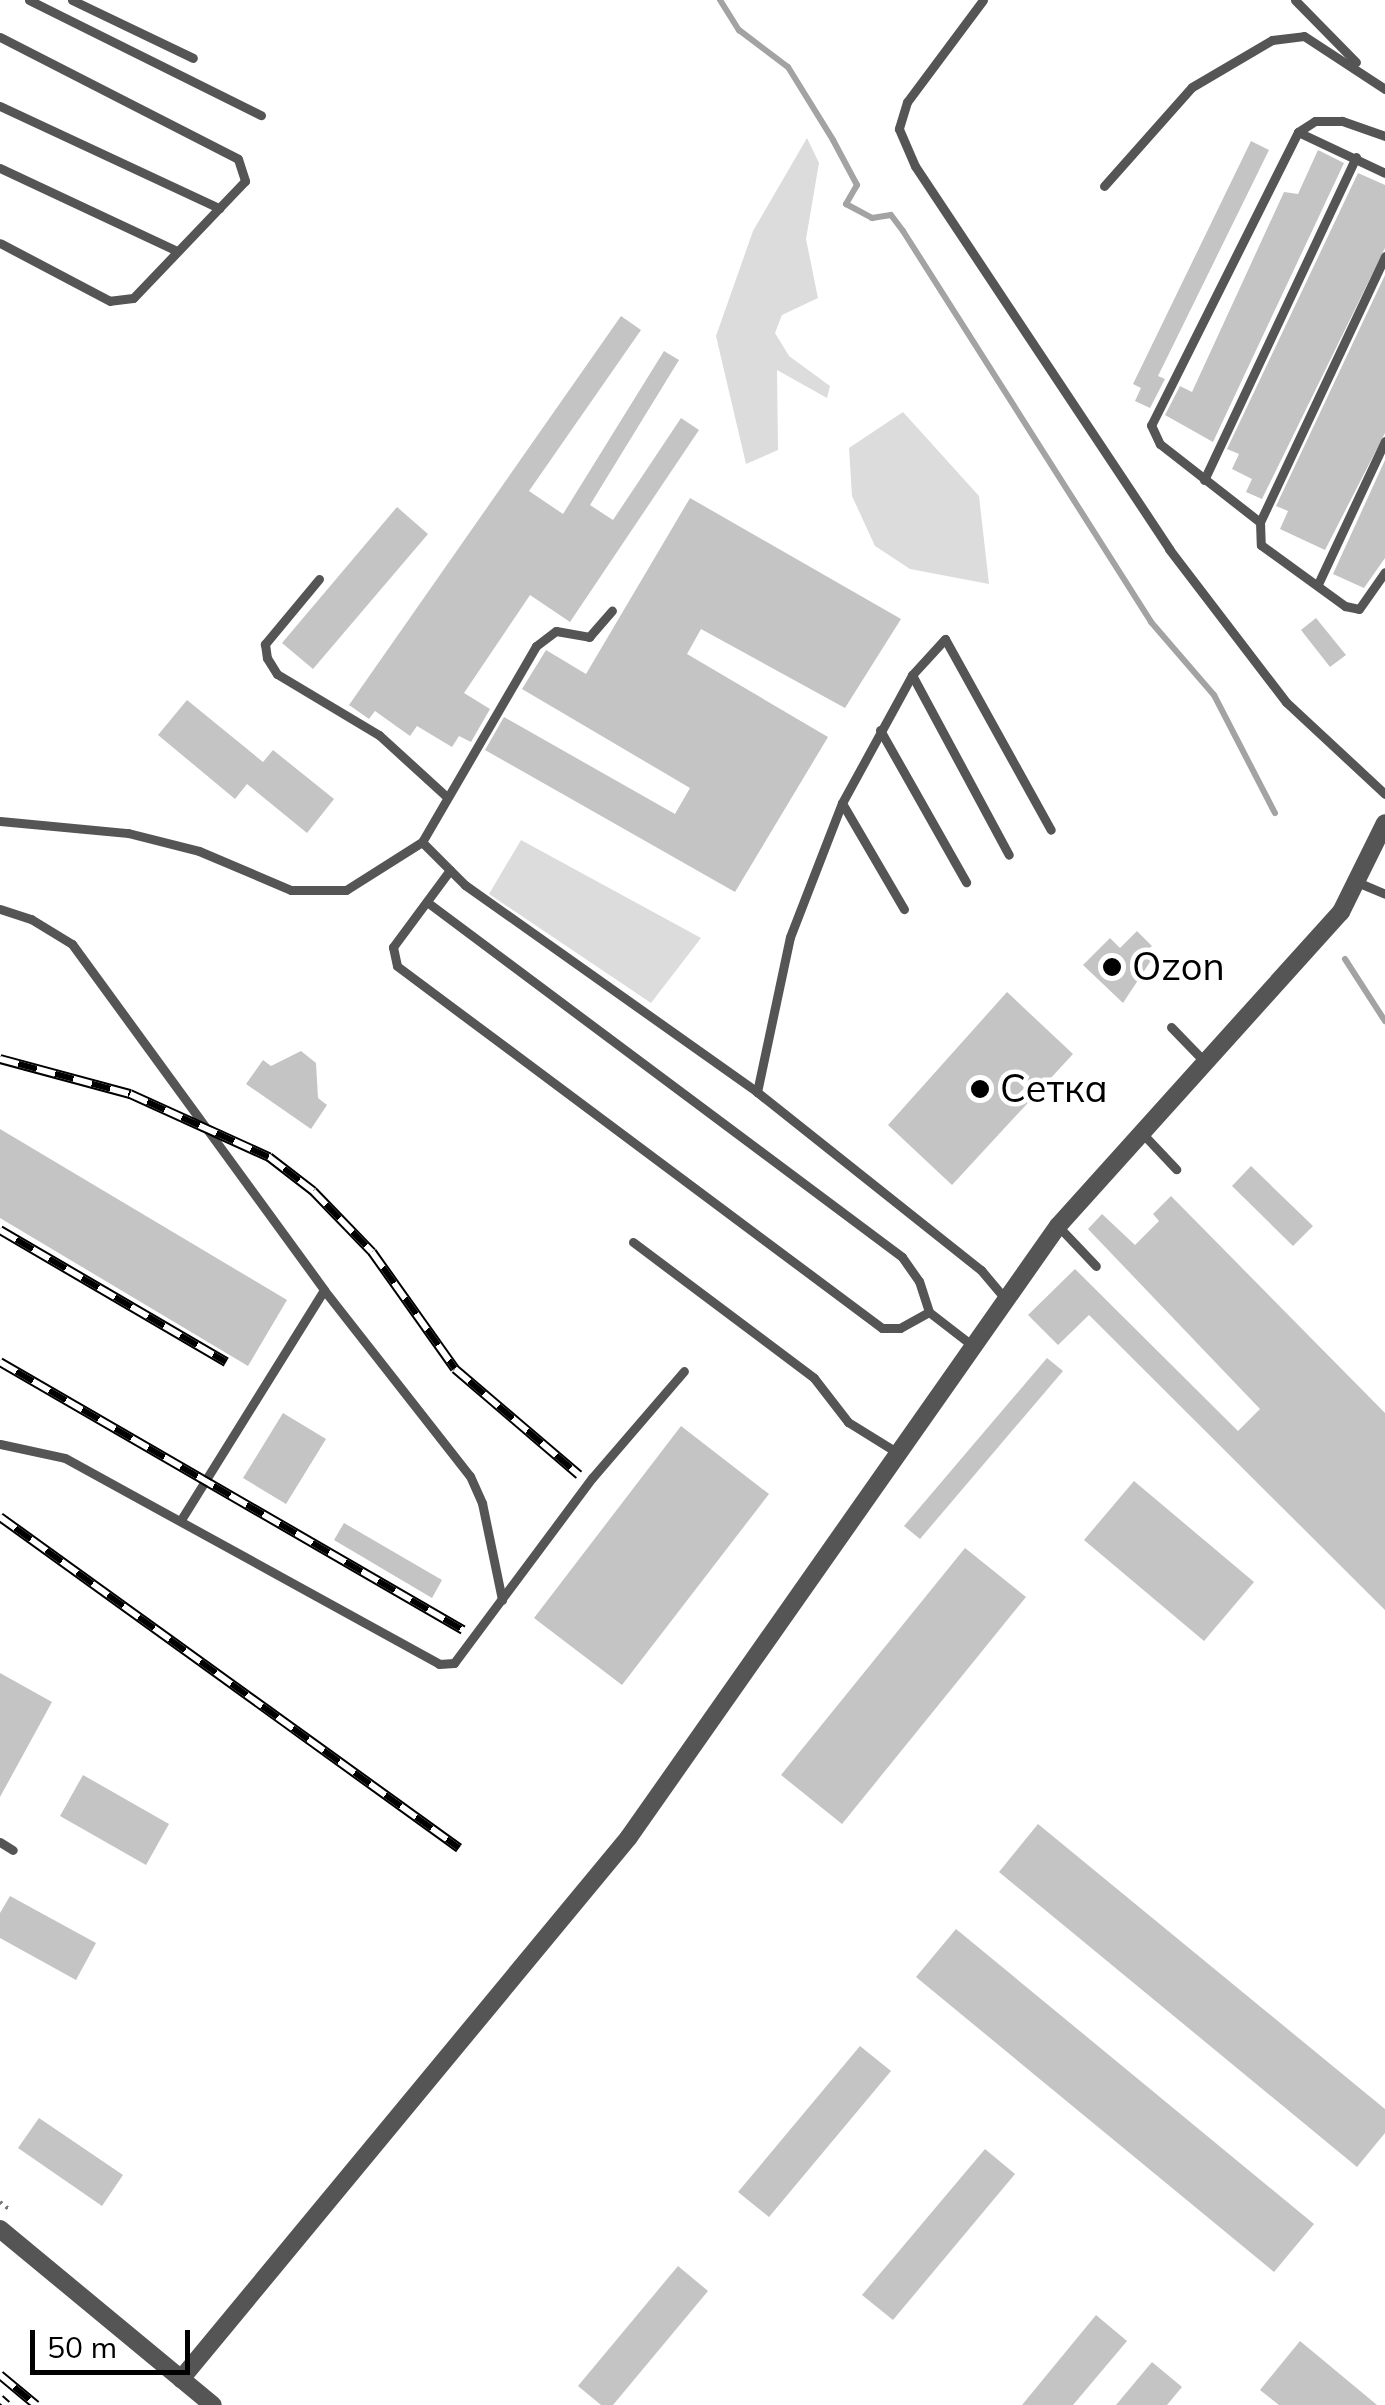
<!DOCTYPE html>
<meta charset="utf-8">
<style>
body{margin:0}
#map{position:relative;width:1385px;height:2405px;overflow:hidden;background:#fff;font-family:Mulish,sans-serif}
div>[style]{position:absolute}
.green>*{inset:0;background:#dcdcdc}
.stream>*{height:6px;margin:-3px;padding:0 3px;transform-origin:3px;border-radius:3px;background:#a3a3a3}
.building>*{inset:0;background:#c4c4c4}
.path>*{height:4px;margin-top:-2px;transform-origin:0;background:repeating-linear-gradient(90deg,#777 0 2.5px,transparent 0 7.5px)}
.lane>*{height:9px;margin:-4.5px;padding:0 4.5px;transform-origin:4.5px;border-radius:4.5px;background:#555}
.street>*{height:18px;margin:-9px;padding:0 9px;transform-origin:9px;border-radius:9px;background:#555}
.rail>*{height:10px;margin-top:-5px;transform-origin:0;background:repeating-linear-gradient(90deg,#fff 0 19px,#000 0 38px);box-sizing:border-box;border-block:2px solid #000}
.dots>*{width:28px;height:28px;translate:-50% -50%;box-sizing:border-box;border:5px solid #fff;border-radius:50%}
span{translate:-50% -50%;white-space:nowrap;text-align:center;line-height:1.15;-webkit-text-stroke:9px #fff;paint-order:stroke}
.poi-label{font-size:38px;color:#000}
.left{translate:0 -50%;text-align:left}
.scale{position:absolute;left:30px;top:2330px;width:160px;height:45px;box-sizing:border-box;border:5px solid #000;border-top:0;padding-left:12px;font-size:30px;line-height:35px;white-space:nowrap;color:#000;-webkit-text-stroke:8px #fff;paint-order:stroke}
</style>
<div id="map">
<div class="green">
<div style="clip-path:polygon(807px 138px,819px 163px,806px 239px,818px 298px,782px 315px,775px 333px,789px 356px,830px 386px,827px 398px,777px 370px,778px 450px,746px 464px,716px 336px,753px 231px)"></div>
<div style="clip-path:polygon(903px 412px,979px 496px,989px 584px,910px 569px,875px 546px,852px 496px,849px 448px)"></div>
<div style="clip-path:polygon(521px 840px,701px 938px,651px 1003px,489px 894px)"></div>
</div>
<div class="stream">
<div style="left:720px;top:0;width:36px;rotate:58deg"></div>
<div style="left:739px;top:30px;width:61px;rotate:37.1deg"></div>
<div style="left:788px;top:67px;width:86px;rotate:58.3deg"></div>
<div style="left:833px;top:140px;width:51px;rotate:61.9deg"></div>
<div style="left:857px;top:185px;width:22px;rotate:120deg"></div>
<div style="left:846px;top:204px;width:30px;rotate:28deg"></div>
<div style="left:872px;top:218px;width:19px;rotate:-9deg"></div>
<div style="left:891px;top:215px;width:20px;rotate:53deg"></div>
<div style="left:903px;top:231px;width:463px;rotate:57.6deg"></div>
<div style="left:1151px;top:622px;width:96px;rotate:49.2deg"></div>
<div style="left:1214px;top:695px;width:133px;rotate:62.7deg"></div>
<div style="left:1345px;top:959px;width:74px;rotate:57.2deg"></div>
</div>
<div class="building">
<div style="clip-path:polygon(1251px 141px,1269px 150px,1158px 376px,1165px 379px,1150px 408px,1135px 401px,1141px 388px,1133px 384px)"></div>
<div style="clip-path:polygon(1318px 150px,1344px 163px,1213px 442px,1165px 415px,1180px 386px,1192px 392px,1284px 192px,1298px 194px)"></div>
<div style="clip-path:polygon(1358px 173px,1385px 185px,1385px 248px,1262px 499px,1246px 492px,1252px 479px,1232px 469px,1239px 454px,1227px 449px)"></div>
<div style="clip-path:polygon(1385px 275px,1385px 433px,1325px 550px,1280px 529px,1288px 511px,1276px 506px)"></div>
<div style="clip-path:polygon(621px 316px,641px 330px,529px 491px,563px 514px,664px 351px,679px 360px,590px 505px,613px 520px,681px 418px,699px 430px,570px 622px,530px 595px,464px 693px,490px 709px,471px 742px,459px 736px,452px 747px,417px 726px,410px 736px,375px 711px,369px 719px,349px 705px)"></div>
<div style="clip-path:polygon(1385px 460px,1385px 558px,1364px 588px,1333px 574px)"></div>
<div style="clip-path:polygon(690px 498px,901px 619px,845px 708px,701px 629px,687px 654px,828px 737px,735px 892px,485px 750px,504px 717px,675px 814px,690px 788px,522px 689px,546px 650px,586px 674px)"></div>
<div style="clip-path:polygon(397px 507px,428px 534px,313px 669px,282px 643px)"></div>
<div style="clip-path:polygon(1316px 618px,1346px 655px,1330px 667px,1301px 630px)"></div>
<div style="clip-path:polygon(187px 700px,263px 762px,273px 750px,334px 799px,307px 833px,247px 784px,235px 799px,158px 735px)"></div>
<div style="clip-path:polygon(1137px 931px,1152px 946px,1145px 952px,1152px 959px,1123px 1003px,1083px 965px,1110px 938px,1120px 948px)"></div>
<div style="clip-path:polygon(1007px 992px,1073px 1054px,952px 1185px,888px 1125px)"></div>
<div style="clip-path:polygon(301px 1051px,316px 1063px,318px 1098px,327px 1105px,311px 1129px,246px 1084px,263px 1060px,271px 1066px)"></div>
<div style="clip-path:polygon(0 1129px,287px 1300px,248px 1366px,0 1218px)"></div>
<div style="clip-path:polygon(1251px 1166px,1313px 1226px,1293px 1246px,1232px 1186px)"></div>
<div style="clip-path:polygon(1171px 1196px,1385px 1413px,1385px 1610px,1089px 1315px,1058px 1345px,1028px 1315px,1075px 1269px,1238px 1431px,1260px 1409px,1088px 1229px,1102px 1214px,1135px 1245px,1159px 1221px,1153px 1214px)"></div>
<div style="clip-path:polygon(1047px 1358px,1063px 1371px,920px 1539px,904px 1526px)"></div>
<div style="clip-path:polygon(283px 1413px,326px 1439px,286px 1504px,243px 1478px)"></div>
<div style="clip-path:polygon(681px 1426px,769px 1494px,622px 1685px,534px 1618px)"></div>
<div style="clip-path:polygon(1134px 1481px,1254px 1582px,1204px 1641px,1084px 1540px)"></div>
<div style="clip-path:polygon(344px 1523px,442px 1580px,432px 1598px,334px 1540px)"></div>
<div style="clip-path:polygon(965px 1548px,1026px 1597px,842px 1824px,781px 1775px)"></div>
<div style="clip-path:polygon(0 1673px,52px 1702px,0 1797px)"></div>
<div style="clip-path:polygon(83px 1775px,169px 1824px,146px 1865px,60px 1816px)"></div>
<div style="clip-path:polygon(1038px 1824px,1385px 2109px,1385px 2133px,1357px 2167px,999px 1872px)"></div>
<div style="clip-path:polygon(10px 1896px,96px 1943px,76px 1980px,0 1938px,0 1913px)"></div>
<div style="clip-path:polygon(956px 1929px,1314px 2224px,1274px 2272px,916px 1977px)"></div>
<div style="clip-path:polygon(860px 2046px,891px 2071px,769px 2217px,738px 2192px)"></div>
<div style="clip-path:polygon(39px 2118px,123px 2175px,102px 2206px,18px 2148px)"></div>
<div style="clip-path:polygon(985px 2149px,1015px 2174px,893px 2320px,862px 2295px)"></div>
<div style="clip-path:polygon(678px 2266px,708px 2291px,613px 2405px,601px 2405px,578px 2386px)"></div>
<div style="clip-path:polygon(1096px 2315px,1127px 2341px,1073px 2405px,1022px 2405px)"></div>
<div style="clip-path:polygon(1300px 2341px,1377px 2405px,1279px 2405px,1260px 2390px)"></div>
<div style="clip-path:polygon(1152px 2362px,1182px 2387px,1167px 2405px,1116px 2405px)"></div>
</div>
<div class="path">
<div style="left:0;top:2202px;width:14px;rotate:39deg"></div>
</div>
<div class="lane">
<div style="left:29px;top:0;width:259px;rotate:26.4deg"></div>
<div style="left:72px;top:0;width:134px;rotate:25.6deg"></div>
<div style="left:983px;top:0;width:127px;rotate:126.7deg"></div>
<div style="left:907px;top:102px;width:28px;rotate:107deg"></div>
<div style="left:899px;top:129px;width:40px;rotate:66.6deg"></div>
<div style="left:915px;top:166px;width:460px;rotate:56.4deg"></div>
<div style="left:1169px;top:549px;width:193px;rotate:52.6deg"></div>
<div style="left:1286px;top:702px;width:135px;rotate:42.9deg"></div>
<div style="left:1295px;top:0;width:87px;rotate:45.5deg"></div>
<div style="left:0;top:37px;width:267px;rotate:27.1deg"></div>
<div style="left:238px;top:159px;width:23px;rotate:72deg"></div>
<div style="left:245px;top:181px;width:162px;rotate:133.7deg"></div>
<div style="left:133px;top:298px;width:23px;rotate:173deg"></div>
<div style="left:110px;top:301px;width:124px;rotate:-152.2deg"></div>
<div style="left:0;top:106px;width:242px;rotate:25deg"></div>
<div style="left:1298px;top:132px;width:96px;rotate:25.2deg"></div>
<div style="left:1385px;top:136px;width:46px;rotate:-160.8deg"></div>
<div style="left:1342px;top:121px;width:27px;rotate:180deg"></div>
<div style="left:1315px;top:121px;width:20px;rotate:147deg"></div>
<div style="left:1298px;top:132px;width:328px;rotate:116.6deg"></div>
<div style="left:1151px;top:425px;width:21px;rotate:65deg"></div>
<div style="left:1160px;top:444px;width:127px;rotate:38deg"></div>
<div style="left:1260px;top:522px;width:23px;rotate:88deg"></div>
<div style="left:1261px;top:545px;width:104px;rotate:36deg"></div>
<div style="left:1345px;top:606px;width:14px;rotate:12deg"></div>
<div style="left:1359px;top:609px;width:45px;rotate:-54.9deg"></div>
<div style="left:0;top:168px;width:195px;rotate:25.1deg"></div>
<div style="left:1104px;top:186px;width:132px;rotate:-48.4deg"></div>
<div style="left:1192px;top:87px;width:93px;rotate:-30.4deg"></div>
<div style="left:1272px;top:40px;width:32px;rotate:-7deg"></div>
<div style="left:1304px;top:36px;width:97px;rotate:33.2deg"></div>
<div style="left:1204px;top:480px;width:357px;rotate:-64.8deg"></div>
<div style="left:1260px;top:522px;width:294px;rotate:-64.8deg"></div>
<div style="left:319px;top:579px;width:85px;rotate:129.7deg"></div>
<div style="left:265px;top:644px;width:14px;rotate:82deg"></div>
<div style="left:267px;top:658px;width:19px;rotate:58deg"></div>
<div style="left:277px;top:674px;width:119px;rotate:30.9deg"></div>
<div style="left:379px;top:735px;width:92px;rotate:42.4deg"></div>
<div style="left:1318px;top:584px;width:158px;rotate:-64.9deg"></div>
<div style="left:912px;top:675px;width:204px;rotate:61.7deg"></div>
<div style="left:880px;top:730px;width:175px;rotate:60.5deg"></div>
<div style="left:842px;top:803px;width:123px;rotate:59.7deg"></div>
<div style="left:0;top:821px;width:129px;rotate:5.4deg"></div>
<div style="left:128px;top:833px;width:73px;rotate:14.2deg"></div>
<div style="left:199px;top:851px;width:100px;rotate:23deg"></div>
<div style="left:291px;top:890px;width:55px"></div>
<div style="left:346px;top:890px;width:90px;rotate:-32.3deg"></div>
<div style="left:422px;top:842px;width:227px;rotate:-59.8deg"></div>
<div style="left:536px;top:646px;width:25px;rotate:-37deg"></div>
<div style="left:556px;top:631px;width:34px;rotate:10deg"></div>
<div style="left:589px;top:637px;width:35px;rotate:-49deg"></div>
<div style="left:422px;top:842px;width:61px;rotate:45deg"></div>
<div style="left:465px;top:885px;width:358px;rotate:35.3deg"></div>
<div style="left:757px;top:1092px;width:286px;rotate:38.5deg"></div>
<div style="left:981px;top:1270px;width:39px;rotate:50deg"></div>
<div style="left:450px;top:870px;width:96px;rotate:126.5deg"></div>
<div style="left:393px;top:947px;width:19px;rotate:78deg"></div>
<div style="left:397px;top:966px;width:605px;rotate:36.74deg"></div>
<div style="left:882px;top:1328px;width:18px"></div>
<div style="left:900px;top:1328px;width:33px;rotate:-29deg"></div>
<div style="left:929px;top:1312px;width:56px;rotate:37.7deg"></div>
<div style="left:1357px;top:882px;width:30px;rotate:23deg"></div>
<div style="left:427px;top:902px;width:593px;rotate:36.77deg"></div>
<div style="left:902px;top:1257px;width:29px;rotate:55deg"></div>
<div style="left:919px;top:1281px;width:33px;rotate:72deg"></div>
<div style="left:0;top:909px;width:33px;rotate:18deg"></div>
<div style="left:31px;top:919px;width:48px;rotate:31.4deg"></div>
<div style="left:72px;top:944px;width:428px;rotate:53.9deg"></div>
<div style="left:324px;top:1290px;width:269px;rotate:121.9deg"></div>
<div style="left:1171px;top:1027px;width:47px;rotate:45.9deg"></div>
<div style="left:757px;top:1092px;width:158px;rotate:-78deg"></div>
<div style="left:790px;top:937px;width:144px;rotate:-68.8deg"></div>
<div style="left:842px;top:803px;width:146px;rotate:-61.3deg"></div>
<div style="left:912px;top:675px;width:49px;rotate:-47.5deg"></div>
<div style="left:945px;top:639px;width:218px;rotate:61deg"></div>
<div style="left:1142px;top:1133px;width:50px;rotate:46.6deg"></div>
<div style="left:1058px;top:1226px;width:55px;rotate:46.5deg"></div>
<div style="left:633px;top:1242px;width:226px;rotate:36.9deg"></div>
<div style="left:814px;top:1378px;width:56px;rotate:52.3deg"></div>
<div style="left:848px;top:1422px;width:59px;rotate:31.8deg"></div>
<div style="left:324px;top:1290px;width:236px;rotate:51.9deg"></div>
<div style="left:470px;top:1476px;width:30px;rotate:66deg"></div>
<div style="left:482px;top:1503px;width:99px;rotate:78.3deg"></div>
<div style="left:0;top:1444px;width:66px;rotate:12.2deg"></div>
<div style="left:65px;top:1458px;width:427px;rotate:28.8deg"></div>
<div style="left:439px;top:1664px;width:15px;rotate:-4deg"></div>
<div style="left:454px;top:1663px;width:231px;rotate:-53.3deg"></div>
<div style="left:592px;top:1478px;width:141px;rotate:-49.3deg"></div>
<div style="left:0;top:1842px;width:15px;rotate:32deg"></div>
</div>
<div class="street">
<div style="left:0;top:2229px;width:276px;rotate:39.6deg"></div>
<div style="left:181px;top:2379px;width:703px;rotate:-50.42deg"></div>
<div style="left:629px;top:1837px;width:747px;rotate:-54.93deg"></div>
<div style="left:1058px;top:1226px;width:423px;rotate:-48deg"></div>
<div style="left:1341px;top:912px;width:99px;rotate:-63.7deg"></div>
</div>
<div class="rail">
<div style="left:0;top:1059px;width:135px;rotate:15.1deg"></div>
<div style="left:130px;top:1094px;width:153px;rotate:24.4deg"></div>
<div style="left:269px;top:1157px;width:56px;rotate:37.7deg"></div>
<div style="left:313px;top:1191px;width:85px;rotate:46deg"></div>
<div style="left:372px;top:1252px;width:143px;rotate:54.6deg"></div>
<div style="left:455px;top:1369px;width:163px;rotate:40.5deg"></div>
<div style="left:0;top:1230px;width:262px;rotate:30.3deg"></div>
<div style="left:0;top:1362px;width:535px;rotate:30.06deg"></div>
<div style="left:0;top:1517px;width:566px;rotate:35.8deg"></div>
<div style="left:0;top:2375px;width:47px;rotate:39.8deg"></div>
<div style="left:0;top:2399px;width:9px;rotate:41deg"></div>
</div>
<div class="dots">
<div style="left:1112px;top:967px;background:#000"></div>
<div style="left:980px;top:1089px;background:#000"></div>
</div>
<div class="poi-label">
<span class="left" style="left:1132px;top:967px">Ozon</span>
<span class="left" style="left:1000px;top:1089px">Сетка</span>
</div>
<div class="scale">50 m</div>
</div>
